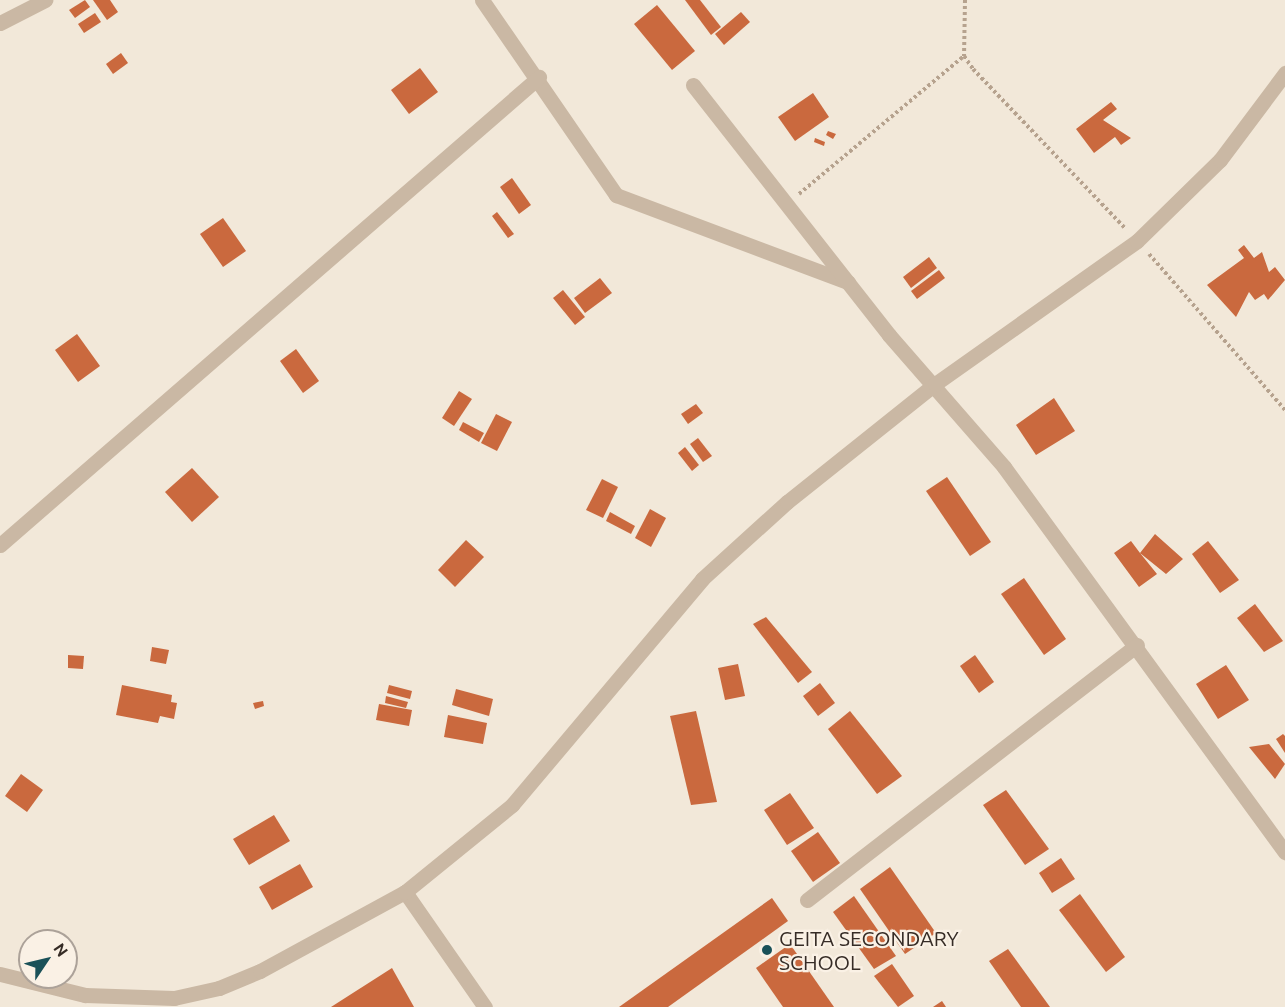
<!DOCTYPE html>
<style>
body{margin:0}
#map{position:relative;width:1285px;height:1007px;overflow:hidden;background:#f2e8d9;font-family:Ubuntu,sans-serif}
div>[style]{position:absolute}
.building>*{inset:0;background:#ca693e}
.path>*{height:4px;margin-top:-2px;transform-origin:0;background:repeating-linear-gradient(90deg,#b6a28e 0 3px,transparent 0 6px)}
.minor>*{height:15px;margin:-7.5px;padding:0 7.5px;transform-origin:7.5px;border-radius:7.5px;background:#cab8a4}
.dots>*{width:16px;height:16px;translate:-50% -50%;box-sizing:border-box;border:3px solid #faf1e5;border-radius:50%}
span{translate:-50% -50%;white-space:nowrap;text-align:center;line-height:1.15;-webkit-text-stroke:4.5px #faf1e5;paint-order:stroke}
.poi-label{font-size:21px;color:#362c26}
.left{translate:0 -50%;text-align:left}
.north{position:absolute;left:18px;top:929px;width:60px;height:60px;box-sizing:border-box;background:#faf1e5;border:2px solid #aca299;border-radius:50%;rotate:55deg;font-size:16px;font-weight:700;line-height:24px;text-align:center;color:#362c26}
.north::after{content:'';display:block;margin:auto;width:21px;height:27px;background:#1a5158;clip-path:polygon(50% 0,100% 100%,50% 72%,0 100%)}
</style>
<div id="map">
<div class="building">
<div style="clip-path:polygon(85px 0,90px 7px,75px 18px,69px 10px)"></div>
<div style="clip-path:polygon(93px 0,110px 0,118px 12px,107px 20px)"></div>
<div style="clip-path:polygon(685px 0,700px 0,721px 27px,711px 35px)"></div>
<div style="clip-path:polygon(657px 5px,695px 51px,672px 70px,634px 24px)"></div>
<div style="clip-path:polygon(741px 12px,750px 22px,724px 45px,715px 34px)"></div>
<div style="clip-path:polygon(95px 13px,101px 22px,84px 33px,78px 24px)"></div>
<div style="clip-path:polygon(121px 53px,128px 63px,113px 74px,106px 64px)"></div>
<div style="clip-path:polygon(420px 68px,438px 92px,409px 114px,391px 90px)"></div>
<div style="clip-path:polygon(813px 93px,829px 117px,795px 141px,778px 117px)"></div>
<div style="clip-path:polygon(1111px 102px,1117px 109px,1103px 120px,1131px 138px,1121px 145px,1115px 137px,1094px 153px,1076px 129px)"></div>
<div style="clip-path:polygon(828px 131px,836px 134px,833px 139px,826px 135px)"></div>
<div style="clip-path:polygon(815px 138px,825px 142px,824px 146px,814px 142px)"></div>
<div style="clip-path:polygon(512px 178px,531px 205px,519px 214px,500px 187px)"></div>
<div style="clip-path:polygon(497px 212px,514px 234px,508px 238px,492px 216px)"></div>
<div style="clip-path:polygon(223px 218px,246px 251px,223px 267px,200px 234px)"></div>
<div style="clip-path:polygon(1244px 245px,1254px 258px,1262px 252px,1269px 272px,1275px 267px,1285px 280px,1268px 300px,1264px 294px,1255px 300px,1249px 292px,1236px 317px,1207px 285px,1244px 258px,1238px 250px)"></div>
<div style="clip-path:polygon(929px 257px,937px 268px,911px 288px,903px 277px)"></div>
<div style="clip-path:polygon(939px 270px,945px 278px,917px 299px,911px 291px)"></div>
<div style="clip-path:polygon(600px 278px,612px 293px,585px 313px,574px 298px)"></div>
<div style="clip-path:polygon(563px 290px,585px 317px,575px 325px,553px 298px)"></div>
<div style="clip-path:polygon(77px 334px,100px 366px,78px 382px,55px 350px)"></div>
<div style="clip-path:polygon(296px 349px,319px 381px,303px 393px,280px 361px)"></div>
<div style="clip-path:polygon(459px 391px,472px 399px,454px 426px,442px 418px)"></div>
<div style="clip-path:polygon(1054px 398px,1075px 431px,1036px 455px,1016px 425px)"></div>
<div style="clip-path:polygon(696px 404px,703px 413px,688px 424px,681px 414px)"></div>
<div style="clip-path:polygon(496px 414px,512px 422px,497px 451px,481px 443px)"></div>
<div style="clip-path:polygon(463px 422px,484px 433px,479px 442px,459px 430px)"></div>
<div style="clip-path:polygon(698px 438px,712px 456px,703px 462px,690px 444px)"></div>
<div style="clip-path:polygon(685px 447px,699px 465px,692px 471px,678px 453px)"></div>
<div style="clip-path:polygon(192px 468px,219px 497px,192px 522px,165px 492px)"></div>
<div style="clip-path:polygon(947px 477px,991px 542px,970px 556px,926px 491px)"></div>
<div style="clip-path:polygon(602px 479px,618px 487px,603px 518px,586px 510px)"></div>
<div style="clip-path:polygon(650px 509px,666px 518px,651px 547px,635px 538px)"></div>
<div style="clip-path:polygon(610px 512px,635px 526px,631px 534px,606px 521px)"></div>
<div style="clip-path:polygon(1155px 534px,1183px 559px,1166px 574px,1140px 553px,1157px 574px,1139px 587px,1114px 553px,1131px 541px,1140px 553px)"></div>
<div style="clip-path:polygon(466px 540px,484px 557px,455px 587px,438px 570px)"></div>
<div style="clip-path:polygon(1208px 541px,1239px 580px,1220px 593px,1192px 554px)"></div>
<div style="clip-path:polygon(1024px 578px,1066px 639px,1044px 655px,1001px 594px)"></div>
<div style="clip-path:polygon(1255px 604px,1283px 641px,1264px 652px,1237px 618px)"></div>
<div style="clip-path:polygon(766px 617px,812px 672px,798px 683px,753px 624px)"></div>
<div style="clip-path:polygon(152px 647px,169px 650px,166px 664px,150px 661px)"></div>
<div style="clip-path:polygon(68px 655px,84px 656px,83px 669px,68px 668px)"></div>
<div style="clip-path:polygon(975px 655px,994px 682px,979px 693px,960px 666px)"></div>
<div style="clip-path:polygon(738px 664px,745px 696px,725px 700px,718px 668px)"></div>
<div style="clip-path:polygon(1226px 665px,1249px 700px,1218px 719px,1196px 684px)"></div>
<div style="clip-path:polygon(820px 683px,835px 703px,818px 716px,803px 696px)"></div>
<div style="clip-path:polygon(122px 685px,172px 695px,171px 702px,177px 703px,174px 719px,160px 716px,158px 723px,116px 715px)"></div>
<div style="clip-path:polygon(389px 685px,412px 691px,410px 699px,387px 693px)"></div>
<div style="clip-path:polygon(456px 689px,493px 699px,489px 716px,452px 705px)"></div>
<div style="clip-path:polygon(386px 696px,408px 702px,406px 708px,385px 703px)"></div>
<div style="clip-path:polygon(263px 701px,264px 706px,255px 709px,253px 703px)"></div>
<div style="clip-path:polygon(379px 704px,412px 710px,409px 726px,376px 720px)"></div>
<div style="clip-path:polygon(696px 711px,717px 802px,691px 805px,670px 716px)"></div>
<div style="clip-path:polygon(850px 711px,902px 776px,877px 794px,828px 729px)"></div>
<div style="clip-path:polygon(448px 715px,487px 723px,483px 744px,444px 737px)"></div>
<div style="clip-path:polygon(1283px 734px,1285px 736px,1285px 753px,1276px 739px)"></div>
<div style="clip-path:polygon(1269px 744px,1285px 764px,1275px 779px,1249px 747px)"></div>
<div style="clip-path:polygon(21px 774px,43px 790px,27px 812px,5px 796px)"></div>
<div style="clip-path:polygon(1006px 790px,1049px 849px,1025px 865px,983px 805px)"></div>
<div style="clip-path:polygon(790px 793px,814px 828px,787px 845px,764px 810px)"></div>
<div style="clip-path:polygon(274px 815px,290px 841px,249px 865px,233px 839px)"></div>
<div style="clip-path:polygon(818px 832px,840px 863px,813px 882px,791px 851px)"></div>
<div style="clip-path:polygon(1061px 858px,1075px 879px,1052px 893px,1039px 873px)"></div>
<div style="clip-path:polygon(300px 864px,313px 887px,272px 910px,259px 887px)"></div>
<div style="clip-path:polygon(890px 867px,936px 933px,905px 954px,860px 889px)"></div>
<div style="clip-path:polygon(1080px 894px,1125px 957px,1106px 972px,1059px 910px)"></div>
<div style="clip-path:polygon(854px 896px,896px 956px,874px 969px,833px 912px)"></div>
<div style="clip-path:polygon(772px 898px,788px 921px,668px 1007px,619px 1007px)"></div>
<div style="clip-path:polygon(790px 944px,834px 1007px,783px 1007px,756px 968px)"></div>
<div style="clip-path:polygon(1008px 949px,1050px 1007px,1021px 1007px,989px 961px)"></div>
<div style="clip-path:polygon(892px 964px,914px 996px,898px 1007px,874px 976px)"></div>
<div style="clip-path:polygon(392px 968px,414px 1007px,331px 1007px)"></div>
<div style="clip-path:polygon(942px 1001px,946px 1007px,933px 1007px)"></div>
</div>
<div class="path">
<div style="left:965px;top:0;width:56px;rotate:91deg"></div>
<div style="left:964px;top:56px;width:16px;rotate:55deg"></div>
<div style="left:973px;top:69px;width:221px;rotate:46.3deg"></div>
<div style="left:799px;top:194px;width:215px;rotate:-39.9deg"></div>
<div style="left:1149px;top:254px;width:207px;rotate:48.9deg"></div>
</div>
<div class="minor">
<div style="left:482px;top:0;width:237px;rotate:55.5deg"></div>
<div style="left:616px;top:195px;width:248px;rotate:20.6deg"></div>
<div style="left:0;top:23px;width:51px;rotate:-27.1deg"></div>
<div style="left:693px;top:85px;width:318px;rotate:51.9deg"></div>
<div style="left:889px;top:335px;width:175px;rotate:48.9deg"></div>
<div style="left:1004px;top:467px;width:477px;rotate:53.9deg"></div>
<div style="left:0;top:545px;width:714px;rotate:-40.97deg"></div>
<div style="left:405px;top:892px;width:140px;rotate:55.2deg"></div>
<div style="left:807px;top:900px;width:417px;rotate:-37.7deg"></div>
<div style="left:0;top:974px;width:88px;rotate:13.9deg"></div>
<div style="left:85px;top:995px;width:89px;rotate:1.9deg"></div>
<div style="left:174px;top:998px;width:46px;rotate:-12.5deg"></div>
<div style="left:219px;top:988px;width:44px;rotate:-22.5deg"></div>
<div style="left:260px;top:971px;width:165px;rotate:-28.6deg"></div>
<div style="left:405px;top:892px;width:138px;rotate:-39.1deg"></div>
<div style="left:512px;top:805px;width:295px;rotate:-49.9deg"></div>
<div style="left:702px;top:579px;width:115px;rotate:-42.2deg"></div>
<div style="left:787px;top:502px;width:189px;rotate:-38.6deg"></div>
<div style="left:935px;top:384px;width:247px;rotate:-35.3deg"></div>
<div style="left:1137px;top:241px;width:116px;rotate:-44.3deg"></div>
<div style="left:1220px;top:160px;width:109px;rotate:-53.2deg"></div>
</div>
<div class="dots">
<div style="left:767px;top:950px;background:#1a5158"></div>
</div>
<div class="poi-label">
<span class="left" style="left:779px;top:950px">GEITA SECONDARY<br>SCHOOL</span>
</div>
<div class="north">N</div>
</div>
